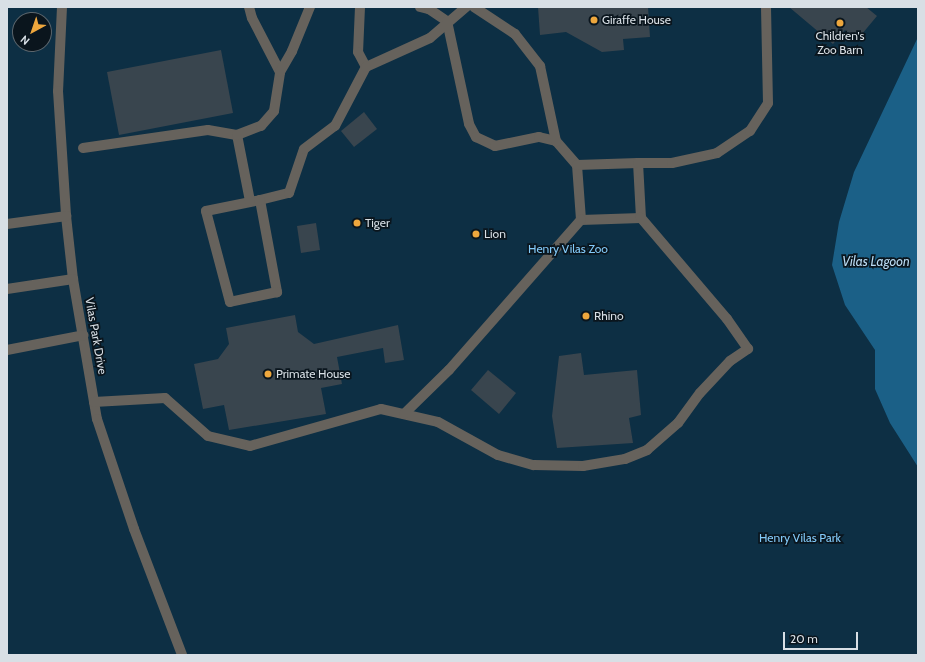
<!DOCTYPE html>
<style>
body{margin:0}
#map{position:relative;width:925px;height:662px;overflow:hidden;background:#131e26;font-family:Cabin,sans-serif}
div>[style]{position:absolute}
.green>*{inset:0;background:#0d2f44}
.water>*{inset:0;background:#1b6087}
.building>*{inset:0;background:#39454e}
.minor>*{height:10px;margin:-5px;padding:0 5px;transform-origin:5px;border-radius:5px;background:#66625c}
.dots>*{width:11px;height:11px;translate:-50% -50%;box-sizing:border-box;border:2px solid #0a151d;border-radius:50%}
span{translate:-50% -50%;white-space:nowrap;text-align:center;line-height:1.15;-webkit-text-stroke:3.5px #0a151d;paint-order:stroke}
.poi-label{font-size:12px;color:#d8dfe5}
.left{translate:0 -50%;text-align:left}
.park-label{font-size:12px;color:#83caf9}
.street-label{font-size:12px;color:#d8dfe5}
.water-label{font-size:13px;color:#badbf3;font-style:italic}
.frame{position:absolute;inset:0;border:8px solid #d8dfe5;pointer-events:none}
.north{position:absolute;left:12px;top:12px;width:40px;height:40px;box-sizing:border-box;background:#0a151d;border:1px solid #5c666d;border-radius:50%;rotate:220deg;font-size:11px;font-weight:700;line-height:16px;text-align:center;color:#d8dfe5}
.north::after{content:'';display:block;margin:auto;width:14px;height:18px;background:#eea73d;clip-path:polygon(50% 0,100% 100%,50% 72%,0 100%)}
.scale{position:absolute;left:783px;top:632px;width:75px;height:18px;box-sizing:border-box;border:2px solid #d8dfe5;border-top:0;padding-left:5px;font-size:12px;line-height:14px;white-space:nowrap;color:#d8dfe5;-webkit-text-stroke:3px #0a151d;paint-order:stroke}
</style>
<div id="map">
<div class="green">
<div style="clip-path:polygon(evenodd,7px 7px,918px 7px,918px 655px,7px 655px,7px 7px,20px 20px,44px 20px,44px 44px,20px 44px,20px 20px)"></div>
</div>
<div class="water">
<div style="clip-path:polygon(918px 37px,918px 467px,890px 423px,875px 389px,875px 350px,845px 305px,832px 265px,839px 222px,854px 172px)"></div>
</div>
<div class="building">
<div style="clip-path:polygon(538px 7px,648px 7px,650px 37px,623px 39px,624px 50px,602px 52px,566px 32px,540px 35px)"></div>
<div style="clip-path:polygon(789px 7px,866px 7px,877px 16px,857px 40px,845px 30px,833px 44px)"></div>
<div style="clip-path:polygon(221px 50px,233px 113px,119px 135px,107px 72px)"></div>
<div style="clip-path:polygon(364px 112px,377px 129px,354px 147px,341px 131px)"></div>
<div style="clip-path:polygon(316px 223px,320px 250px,301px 253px,297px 226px)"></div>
<div style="clip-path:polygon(295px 315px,298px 332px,314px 344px,398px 325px,404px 360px,385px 363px,383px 348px,337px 357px,342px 384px,321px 388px,326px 414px,229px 430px,224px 405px,203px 409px,194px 364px,218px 359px,229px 344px,226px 328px)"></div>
<div style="clip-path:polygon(581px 353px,584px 375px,637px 370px,641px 415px,629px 418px,633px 443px,557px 448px,552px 416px,559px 356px)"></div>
<div style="clip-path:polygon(488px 370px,516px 393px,499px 414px,471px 390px)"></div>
</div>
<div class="minor">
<div style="left:62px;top:7px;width:84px;rotate:92.7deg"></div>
<div style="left:58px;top:91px;width:125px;rotate:86.3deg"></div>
<div style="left:66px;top:216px;width:63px;rotate:83.7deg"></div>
<div style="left:73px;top:279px;width:142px;rotate:80.3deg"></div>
<div style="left:97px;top:419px;width:116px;rotate:71.4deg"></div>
<div style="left:134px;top:529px;width:135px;rotate:69.1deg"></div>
<div style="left:249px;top:7px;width:11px;rotate:75deg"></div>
<div style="left:252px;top:18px;width:61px;rotate:62.6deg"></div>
<div style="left:360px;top:7px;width:45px;rotate:92.5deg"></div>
<div style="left:358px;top:52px;width:17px;rotate:62deg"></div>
<div style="left:420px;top:7px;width:9px;rotate:13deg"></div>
<div style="left:429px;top:9px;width:22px;rotate:34deg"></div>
<div style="left:447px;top:21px;width:105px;rotate:77.9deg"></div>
<div style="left:469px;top:124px;width:15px;rotate:62deg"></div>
<div style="left:476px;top:137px;width:21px;rotate:25deg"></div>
<div style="left:495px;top:146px;width:45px;rotate:-11.6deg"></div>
<div style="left:539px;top:137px;width:17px;rotate:13deg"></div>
<div style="left:556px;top:141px;width:32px;rotate:49deg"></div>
<div style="left:577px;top:165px;width:55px;rotate:85.8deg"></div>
<div style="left:581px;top:220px;width:60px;rotate:-1.9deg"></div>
<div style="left:641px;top:218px;width:55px;rotate:-93.1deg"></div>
<div style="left:638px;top:163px;width:61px;rotate:178.1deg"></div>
<div style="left:474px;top:7px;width:49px;rotate:33.4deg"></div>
<div style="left:515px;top:34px;width:41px;rotate:52deg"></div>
<div style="left:540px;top:66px;width:77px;rotate:78deg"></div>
<div style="left:83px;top:148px;width:126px;rotate:-8.2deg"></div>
<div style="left:208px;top:130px;width:29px;rotate:10deg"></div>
<div style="left:638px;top:163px;width:34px"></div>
<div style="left:672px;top:163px;width:46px;rotate:-12.5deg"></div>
<div style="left:717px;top:153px;width:40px;rotate:-34deg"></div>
<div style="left:750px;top:131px;width:33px;rotate:-57deg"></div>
<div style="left:768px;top:103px;width:96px;rotate:-91.2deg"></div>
<div style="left:260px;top:200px;width:30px;rotate:-14deg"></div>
<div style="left:289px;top:193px;width:46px;rotate:-71.2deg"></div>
<div style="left:304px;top:149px;width:39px;rotate:-37deg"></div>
<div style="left:335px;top:126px;width:67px;rotate:-62.3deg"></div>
<div style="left:366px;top:67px;width:70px;rotate:-24.4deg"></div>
<div style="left:430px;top:38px;width:48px;rotate:-40.7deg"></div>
<div style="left:260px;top:200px;width:94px;rotate:79.5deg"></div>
<div style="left:277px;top:292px;width:48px;rotate:168deg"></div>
<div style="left:230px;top:302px;width:94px;rotate:-104.8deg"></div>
<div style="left:206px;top:211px;width:55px;rotate:-11.5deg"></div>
<div style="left:250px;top:201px;width:67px;rotate:-101.1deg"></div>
<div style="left:237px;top:135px;width:26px;rotate:-21deg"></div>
<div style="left:261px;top:126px;width:20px;rotate:-49deg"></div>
<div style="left:274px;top:111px;width:39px;rotate:-81deg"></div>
<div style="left:280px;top:72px;width:24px;rotate:-60deg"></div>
<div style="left:292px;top:51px;width:48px;rotate:-67.8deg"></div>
<div style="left:7px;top:224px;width:60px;rotate:-7.7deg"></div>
<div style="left:7px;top:289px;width:67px;rotate:-8.6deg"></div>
<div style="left:7px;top:350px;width:78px;rotate:-11deg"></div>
<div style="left:94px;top:402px;width:71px;rotate:-3.2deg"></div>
<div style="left:165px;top:398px;width:57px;rotate:41.5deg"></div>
<div style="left:208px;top:436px;width:43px;rotate:13.4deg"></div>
<div style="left:250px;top:446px;width:136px;rotate:-15.8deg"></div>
<div style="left:381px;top:409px;width:58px;rotate:12.8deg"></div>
<div style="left:438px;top:422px;width:68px;rotate:28.8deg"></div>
<div style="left:498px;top:455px;width:37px;rotate:16deg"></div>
<div style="left:534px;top:465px;width:49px;rotate:1.2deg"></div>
<div style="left:583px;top:466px;width:43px;rotate:-9.5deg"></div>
<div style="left:625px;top:459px;width:24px;rotate:-22deg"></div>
<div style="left:647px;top:450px;width:41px;rotate:-41.1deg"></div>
<div style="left:678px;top:423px;width:37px;rotate:-54deg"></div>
<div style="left:700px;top:393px;width:44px;rotate:-46.8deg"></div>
<div style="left:730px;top:361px;width:22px;rotate:-34deg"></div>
<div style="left:748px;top:349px;width:37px;rotate:-125deg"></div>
<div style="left:727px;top:319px;width:133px;rotate:-130.4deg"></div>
<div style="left:404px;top:414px;width:63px;rotate:-44.4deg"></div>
<div style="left:449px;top:370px;width:200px;rotate:-48.7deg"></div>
</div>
<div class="dots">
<div style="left:594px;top:20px;background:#eea73d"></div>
<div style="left:840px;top:23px;background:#eea73d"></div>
<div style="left:357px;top:223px;background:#eea73d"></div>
<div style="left:476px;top:234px;background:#eea73d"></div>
<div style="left:586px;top:316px;background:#eea73d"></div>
<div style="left:268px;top:374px;background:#eea73d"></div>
</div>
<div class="poi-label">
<span class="left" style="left:602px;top:20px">Giraffe House</span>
<span style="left:840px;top:43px">Children's<br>Zoo Barn</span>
<span class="left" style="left:365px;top:223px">Tiger</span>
<span class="left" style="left:484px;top:234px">Lion</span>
<span class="left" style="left:594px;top:316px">Rhino</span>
<span class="left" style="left:276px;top:374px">Primate House</span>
</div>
<div class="park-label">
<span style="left:568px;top:249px">Henry Vilas Zoo</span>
<span style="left:800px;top:538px">Henry Vilas Park</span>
</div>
<div class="street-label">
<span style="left:96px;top:336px;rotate:80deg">Vilas Park Drive</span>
</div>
<div class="water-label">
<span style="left:876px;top:261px">Vilas Lagoon</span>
</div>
<div class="frame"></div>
<div class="north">N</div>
<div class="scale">20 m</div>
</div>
